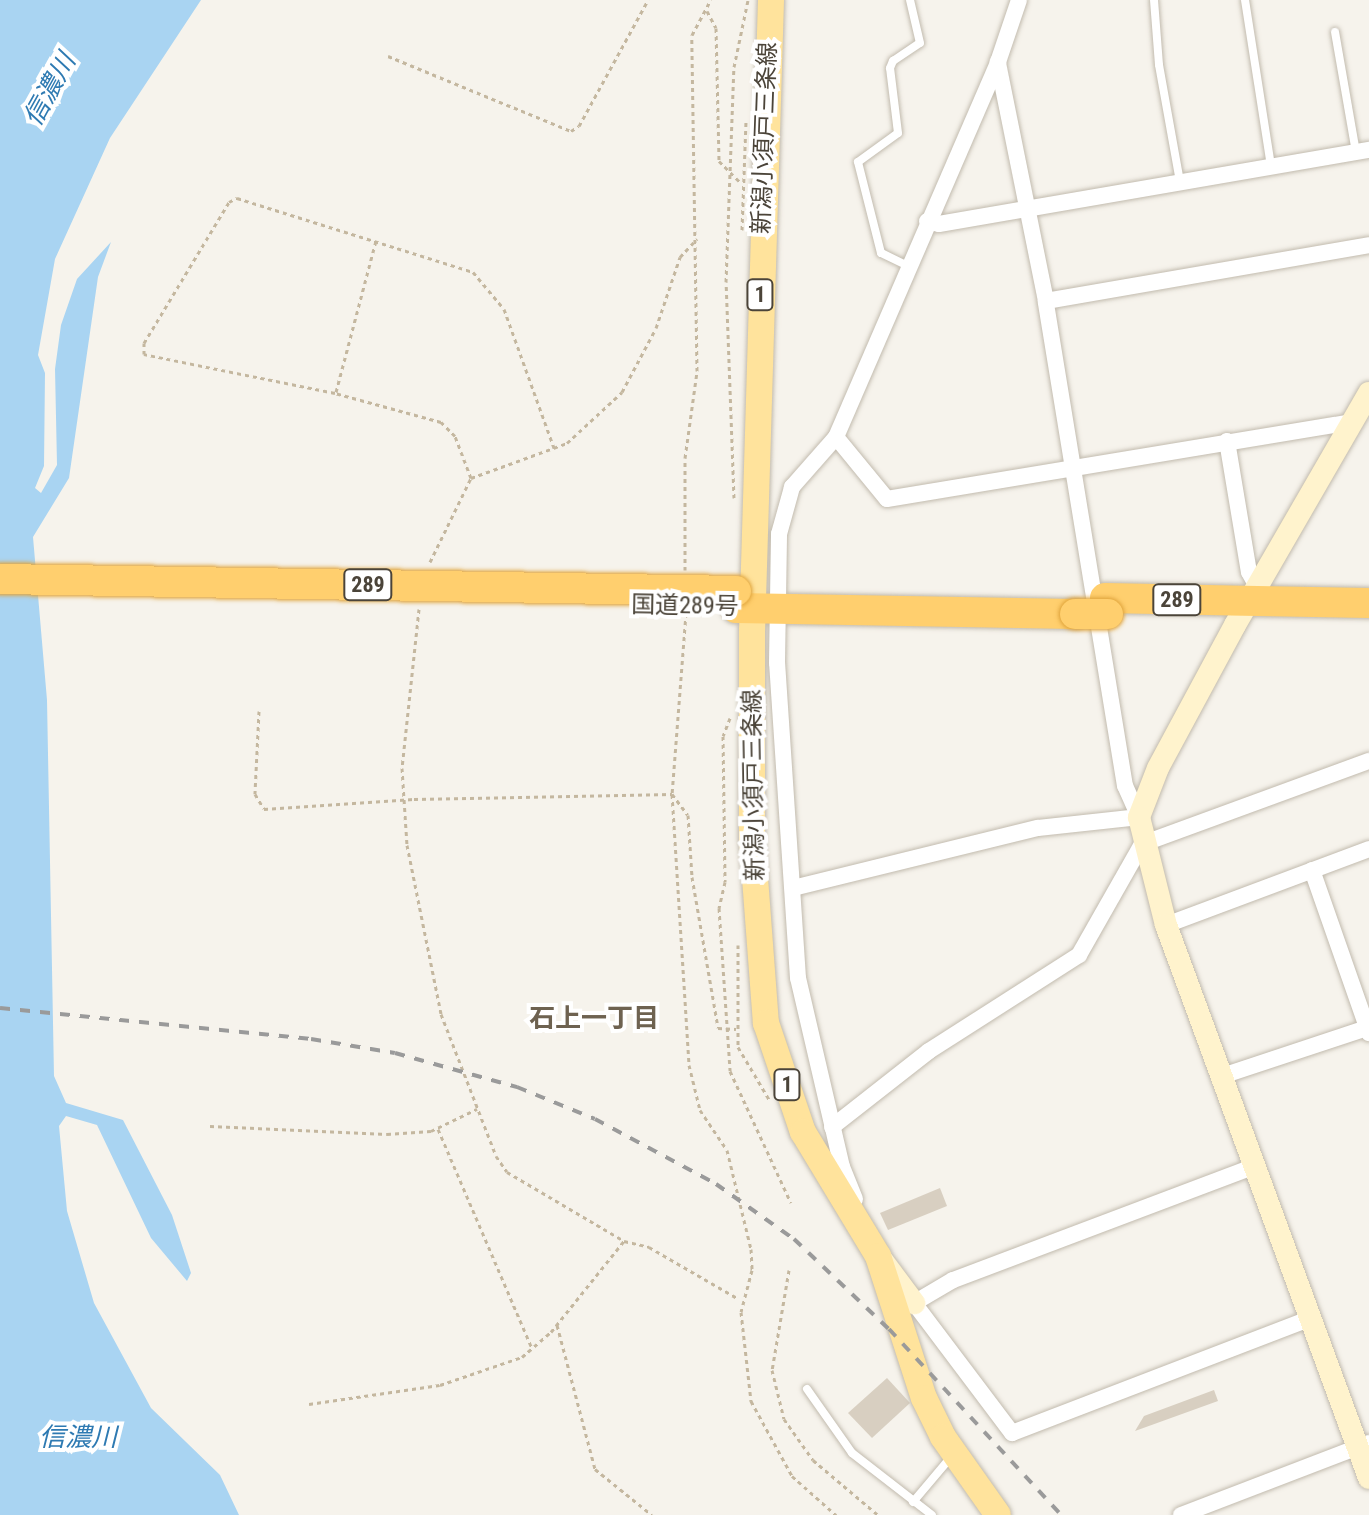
<!DOCTYPE html>
<meta charset="utf-8">
<style>
body{margin:0}
#map{position:relative;width:1369px;height:1515px;overflow:hidden;background:#f6f3ec;font-family:"Roboto Condensed","Noto Sans JP",sans-serif}
div>[style]{position:absolute}
.water>*{inset:0;background:#a9d4f2}
.building>*{inset:0;background:#d8cfc1}
.path>*{height:3px;margin-top:-1.5px;transform-origin:0;background:repeating-linear-gradient(90deg,#c4b79f 0 4px,transparent 0 8px)}
.roads{filter:drop-shadow(0 0 2px #c2bbae) drop-shadow(0 0 2px #c2bbae)}
.lane>*{height:8px;margin:-4px;padding:0 4px;transform-origin:4px;border-radius:4px;background:#fff}
.street>*{height:16px;margin:-8px;padding:0 8px;transform-origin:8px;border-radius:8px;background:#fff}
.secondary>*{height:22px;margin:-11px;padding:0 11px;transform-origin:11px;border-radius:11px;background:#fff3cd}
.primary>*{height:26px;margin:-13px;padding:0 13px;transform-origin:13px;border-radius:13px;background:#ffe39c}
.highway>*{height:30px;margin:-15px;padding:0 15px;transform-origin:15px;border-radius:15px;background:#ffcf6e}
.rail>*{height:4px;margin-top:-2px;transform-origin:0;background:repeating-linear-gradient(90deg,#9a9a9a 0 10px,transparent 0 20px)}
.bridges{filter:drop-shadow(0 0 2px #e0a43c) drop-shadow(0 0 2px #e0a43c)}
.highway-bridge>*{height:30px;margin:-15px;padding:0 15px;transform-origin:15px;border-radius:15px;background:#ffcf6e}
span{translate:-50% -50%;white-space:nowrap;text-align:center;line-height:1.15;-webkit-text-stroke:8px #fff;paint-order:stroke}
.shield-label span{padding:2px 6px;background:#fff;border:2px solid;border-radius:6px;-webkit-text-stroke-width:0}
.shield-label{font-size:22px;color:#4b4439;font-weight:700}
.street-label{font-size:24px;color:#4b4439}
.water-label{font-size:26px;color:#2e7ab2;font-style:italic}
.neighbourhood-label{font-size:26px;color:#6e6250;font-weight:700}
</style>
<div id="map">
<div class="water">
<div style="clip-path:polygon(0 0,201px 0,110px 138px,55px 259px,38px 355px,45px 373px,44px 466px,35px 488px,41px 493px,57px 465px,55px 369px,61px 325px,77px 279px,111px 242px,98px 277px,69px 478px,33px 537px,47px 700px,54px 1076px,66px 1103px,123px 1120px,172px 1215px,191px 1273px,187px 1281px,151px 1238px,97px 1125px,66px 1116px,59px 1126px,67px 1211px,94px 1303px,151px 1408px,220px 1475px,239px 1515px,0 1515px)"></div>
</div>
<div class="building">
<div style="clip-path:polygon(940px 1188px,947px 1206px,888px 1230px,880px 1213px)"></div>
<div style="clip-path:polygon(887px 1378px,910px 1403px,872px 1438px,848px 1413px)"></div>
<div style="clip-path:polygon(1214px 1390px,1218px 1401px,1135px 1431px,1144px 1416px)"></div>
</div>
<div class="path">
<div style="left:707px;top:11px;width:19px;rotate:62deg"></div>
<div style="left:716px;top:28px;width:133px;rotate:88.7deg"></div>
<div style="left:719px;top:161px;width:30px;rotate:45deg"></div>
<div style="left:388px;top:56px;width:198px;rotate:22.3deg"></div>
<div style="left:571px;top:131px;width:9px;rotate:-32deg"></div>
<div style="left:579px;top:126px;width:144px;rotate:-61.3deg"></div>
<div style="left:742px;top:230px;width:108px;rotate:-87.9deg"></div>
<div style="left:336px;top:392px;width:156px;rotate:-75.2deg"></div>
<div style="left:471px;top:478px;width:45px;rotate:-110.9deg"></div>
<div style="left:455px;top:436px;width:20px;rotate:-135deg"></div>
<div style="left:441px;top:422px;width:110px;rotate:-164.7deg"></div>
<div style="left:335px;top:393px;width:195px;rotate:-168.5deg"></div>
<div style="left:144px;top:354px;width:11px;rotate:-90deg"></div>
<div style="left:144px;top:343px;width:165px;rotate:-58.9deg"></div>
<div style="left:229px;top:202px;width:9px;rotate:-27deg"></div>
<div style="left:237px;top:198px;width:247px;rotate:17.4deg"></div>
<div style="left:473px;top:272px;width:48px;rotate:50deg"></div>
<div style="left:504px;top:309px;width:148px;rotate:70.2deg"></div>
<div style="left:734px;top:498px;width:216px;rotate:-92.1deg"></div>
<div style="left:726px;top:282px;width:215px;rotate:-87.9deg"></div>
<div style="left:734px;top:67px;width:68px;rotate:-78.2deg"></div>
<div style="left:430px;top:562px;width:93px;rotate:-64deg"></div>
<div style="left:471px;top:478px;width:102px;rotate:-20deg"></div>
<div style="left:567px;top:443px;width:75px;rotate:-42.8deg"></div>
<div style="left:622px;top:392px;width:72px;rotate:-62deg"></div>
<div style="left:656px;top:328px;width:75px;rotate:-71.3deg"></div>
<div style="left:680px;top:257px;width:25px;rotate:-47deg"></div>
<div style="left:685px;top:570px;width:112px;rotate:-90deg"></div>
<div style="left:685px;top:458px;width:88px;rotate:-82.1deg"></div>
<div style="left:697px;top:371px;width:336px;rotate:-90.9deg"></div>
<div style="left:692px;top:35px;width:40px;rotate:-62deg"></div>
<div style="left:419px;top:609px;width:160px;rotate:96.1deg"></div>
<div style="left:402px;top:768px;width:77px;rotate:86.3deg"></div>
<div style="left:407px;top:845px;width:172px;rotate:78.6deg"></div>
<div style="left:441px;top:1014px;width:152px;rotate:68.8deg"></div>
<div style="left:496px;top:1156px;width:19px;rotate:55deg"></div>
<div style="left:507px;top:1172px;width:136px;rotate:30.5deg"></div>
<div style="left:624px;top:1241px;width:26px;rotate:13deg"></div>
<div style="left:649px;top:1247px;width:102px;rotate:30.1deg"></div>
<div style="left:686px;top:613px;width:182px;rotate:94.4deg"></div>
<div style="left:672px;top:794px;width:272px;rotate:86.4deg"></div>
<div style="left:689px;top:1065px;width:46px;rotate:76.3deg"></div>
<div style="left:700px;top:1110px;width:48px;rotate:56deg"></div>
<div style="left:727px;top:1150px;width:102px;rotate:76.4deg"></div>
<div style="left:751px;top:1249px;width:21px;rotate:87deg"></div>
<div style="left:752px;top:1270px;width:43px;rotate:104.7deg"></div>
<div style="left:741px;top:1312px;width:90px;rotate:83.6deg"></div>
<div style="left:751px;top:1401px;width:85px;rotate:61.3deg"></div>
<div style="left:792px;top:1476px;width:59px;rotate:41.6deg"></div>
<div style="left:259px;top:711px;width:83px;rotate:92.8deg"></div>
<div style="left:255px;top:794px;width:17px;rotate:59deg"></div>
<div style="left:264px;top:809px;width:150px;rotate:-3.8deg"></div>
<div style="left:414px;top:799px;width:258px;rotate:-1.1deg"></div>
<div style="left:672px;top:794px;width:26px;rotate:53deg"></div>
<div style="left:688px;top:815px;width:62px;rotate:86.3deg"></div>
<div style="left:692px;top:877px;width:153px;rotate:80.2deg"></div>
<div style="left:718px;top:1028px;width:18px;rotate:3deg"></div>
<div style="left:730px;top:718px;width:19px;rotate:111deg"></div>
<div style="left:723px;top:736px;width:146px;rotate:89.2deg"></div>
<div style="left:725px;top:882px;width:27px;rotate:103deg"></div>
<div style="left:719px;top:908px;width:163px;rotate:86.1deg"></div>
<div style="left:730px;top:1071px;width:145px;rotate:65.2deg"></div>
<div style="left:738px;top:945px;width:102px;rotate:90deg"></div>
<div style="left:738px;top:1047px;width:63px;rotate:59.3deg"></div>
<div style="left:210px;top:1126px;width:177px;rotate:2.6deg"></div>
<div style="left:387px;top:1134px;width:44px;rotate:-3.9deg"></div>
<div style="left:431px;top:1131px;width:51px;rotate:-25.6deg"></div>
<div style="left:438px;top:1129px;width:238px;rotate:66.8deg"></div>
<div style="left:789px;top:1270px;width:101px;rotate:99.6deg"></div>
<div style="left:772px;top:1370px;width:50px;rotate:76.2deg"></div>
<div style="left:784px;top:1419px;width:50px;rotate:54.7deg"></div>
<div style="left:813px;top:1460px;width:85px;rotate:40.2deg"></div>
<div style="left:557px;top:1325px;width:149px;rotate:75.2deg"></div>
<div style="left:595px;top:1469px;width:73px;rotate:38.9deg"></div>
<div style="left:309px;top:1404px;width:132px;rotate:-8.3deg"></div>
<div style="left:440px;top:1385px;width:87px;rotate:-18.9deg"></div>
<div style="left:522px;top:1357px;width:38px;rotate:-41deg"></div>
<div style="left:551px;top:1332px;width:117px;rotate:-51.3deg"></div>
</div>
<div class="roads">
<div class="lane">
<div style="left:1154px;top:0;width:65px;rotate:85.6deg"></div>
<div style="left:1159px;top:65px;width:119px;rotate:79.8deg"></div>
<div style="left:1245px;top:0;width:168px;rotate:81.1deg"></div>
<div style="left:1335px;top:32px;width:122px;rotate:80.1deg"></div>
<div style="left:908px;top:266px;width:30px;rotate:-154deg"></div>
<div style="left:881px;top:253px;width:94px;rotate:-104.2deg"></div>
<div style="left:858px;top:162px;width:49px;rotate:-35.9deg"></div>
<div style="left:898px;top:133px;width:65px;rotate:-97deg"></div>
<div style="left:890px;top:68px;width:8px;rotate:-67deg"></div>
<div style="left:893px;top:61px;width:32px;rotate:-34deg"></div>
<div style="left:920px;top:43px;width:44px;rotate:-103.1deg"></div>
<div style="left:807px;top:1389px;width:78px;rotate:54.9deg"></div>
<div style="left:852px;top:1453px;width:101px;rotate:37.8deg"></div>
<div style="left:913px;top:1502px;width:59px;rotate:-49.8deg"></div>
</div>
<div class="street">
<div style="left:927px;top:221px;width:12px;rotate:14deg"></div>
<div style="left:939px;top:224px;width:436px;rotate:-9.8deg"></div>
<div style="left:1046px;top:301px;width:328px;rotate:-9.8deg"></div>
<div style="left:836px;top:437px;width:80px;rotate:50.6deg"></div>
<div style="left:887px;top:499px;width:472px;rotate:-9.4deg"></div>
<div style="left:1227px;top:441px;width:133px;rotate:80.5deg"></div>
<div style="left:1249px;top:572px;width:18px;rotate:61deg"></div>
<div style="left:1312px;top:870px;width:173px;rotate:70.7deg"></div>
<div style="left:793px;top:888px;width:252px;rotate:-13.8deg"></div>
<div style="left:1038px;top:828px;width:102px;rotate:-6.2deg"></div>
<div style="left:1139px;top:817px;width:34px;rotate:-114deg"></div>
<div style="left:1125px;top:786px;width:491px;rotate:-99.3deg"></div>
<div style="left:1046px;top:301px;width:244px;rotate:-101.4deg"></div>
<div style="left:1166px;top:925px;width:217px;rotate:-20.5deg"></div>
<div style="left:1222px;top:1076px;width:153px;rotate:-18.3deg"></div>
<div style="left:832px;top:1127px;width:123px;rotate:-38.1deg"></div>
<div style="left:929px;top:1051px;width:178px;rotate:-32.6deg"></div>
<div style="left:1079px;top:955px;width:128px;rotate:-60.4deg"></div>
<div style="left:1142px;top:844px;width:242px;rotate:-20.1deg"></div>
<div style="left:1255px;top:1166px;width:323px;rotate:159.3deg"></div>
<div style="left:953px;top:1280px;width:45px;rotate:149.5deg"></div>
<div style="left:914px;top:1303px;width:163px;rotate:53deg"></div>
<div style="left:1012px;top:1433px;width:320px;rotate:-21deg"></div>
<div style="left:855px;top:1199px;width:35px;rotate:-112deg"></div>
<div style="left:842px;top:1167px;width:194px;rotate:-103.1deg"></div>
<div style="left:798px;top:978px;width:316px;rotate:-93.8deg"></div>
<div style="left:777px;top:663px;width:129px;rotate:-89.1deg"></div>
<div style="left:779px;top:534px;width:49px;rotate:-74.5deg"></div>
<div style="left:792px;top:487px;width:67px;rotate:-48.7deg"></div>
<div style="left:836px;top:437px;width:408px;rotate:-66.6deg"></div>
<div style="left:998px;top:62px;width:65px;rotate:-71.3deg"></div>
<div style="left:1181px;top:1515px;width:201px;rotate:-21deg"></div>
</div>
<div class="secondary">
<div style="left:1369px;top:393px;width:268px;rotate:120deg"></div>
<div style="left:1235px;top:625px;width:162px;rotate:118.3deg"></div>
<div style="left:1158px;top:768px;width:53px;rotate:111.2deg"></div>
<div style="left:1139px;top:817px;width:111px;rotate:76deg"></div>
<div style="left:1166px;top:925px;width:589px;rotate:69.84deg"></div>
<div style="left:879px;top:1256px;width:59px;rotate:53.3deg"></div>
</div>
<div class="primary">
<div style="left:771px;top:0;width:631px;rotate:91.72deg"></div>
<div style="left:752px;top:631px;width:207px;rotate:90deg"></div>
<div style="left:752px;top:838px;width:186px;rotate:85.7deg"></div>
<div style="left:766px;top:1023px;width:115px;rotate:71.3deg"></div>
<div style="left:803px;top:1132px;width:145px;rotate:58.8deg"></div>
<div style="left:878px;top:1256px;width:149px;rotate:72.1deg"></div>
<div style="left:924px;top:1398px;width:43px;rotate:64deg"></div>
<div style="left:943px;top:1437px;width:95px;rotate:54.8deg"></div>
</div>
<div class="highway">
<div style="left:1105px;top:598px;width:264px;rotate:1.1deg"></div>
<div style="left:736px;top:608px;width:339px;rotate:1deg"></div>
</div>
</div>
<div class="rail">
<div style="left:0;top:1008px;width:313px;rotate:5.7deg"></div>
<div style="left:311px;top:1039px;width:85px;rotate:9.5deg"></div>
<div style="left:395px;top:1053px;width:127px;rotate:15.6deg"></div>
<div style="left:517px;top:1087px;width:84px;rotate:22.3deg"></div>
<div style="left:595px;top:1119px;width:137px;rotate:28.2deg"></div>
<div style="left:716px;top:1184px;width:95px;rotate:35.2deg"></div>
<div style="left:794px;top:1239px;width:131px;rotate:43.5deg"></div>
<div style="left:889px;top:1329px;width:253px;rotate:47.2deg"></div>
</div>
<div class="bridges">
<div class="highway-bridge">
<div style="left:0;top:579px;width:736px;rotate:0.93deg"></div>
<div style="left:1075px;top:614px;width:33px"></div>
</div>
</div>
<div class="shield-label">
<span style="left:760px;top:295px">1</span>
<span style="left:368px;top:585px">289</span>
<span style="left:1177px;top:600px">289</span>
<span style="left:787px;top:1085px">1</span>
</div>
<div class="street-label">
<span style="left:765px;top:138px;rotate:-88deg">新潟小須戸三条線</span>
<span style="left:685px;top:606px;rotate:1deg">国道289号</span>
<span style="left:754px;top:785px;rotate:-91deg">新潟小須戸三条線</span>
</div>
<div class="water-label">
<span style="left:50px;top:90px;rotate:-61deg">信濃川</span>
<span style="left:78px;top:1438px">信濃川</span>
</div>
<div class="neighbourhood-label">
<span style="left:594px;top:1019px">石上一丁目</span>
</div>
</div>
